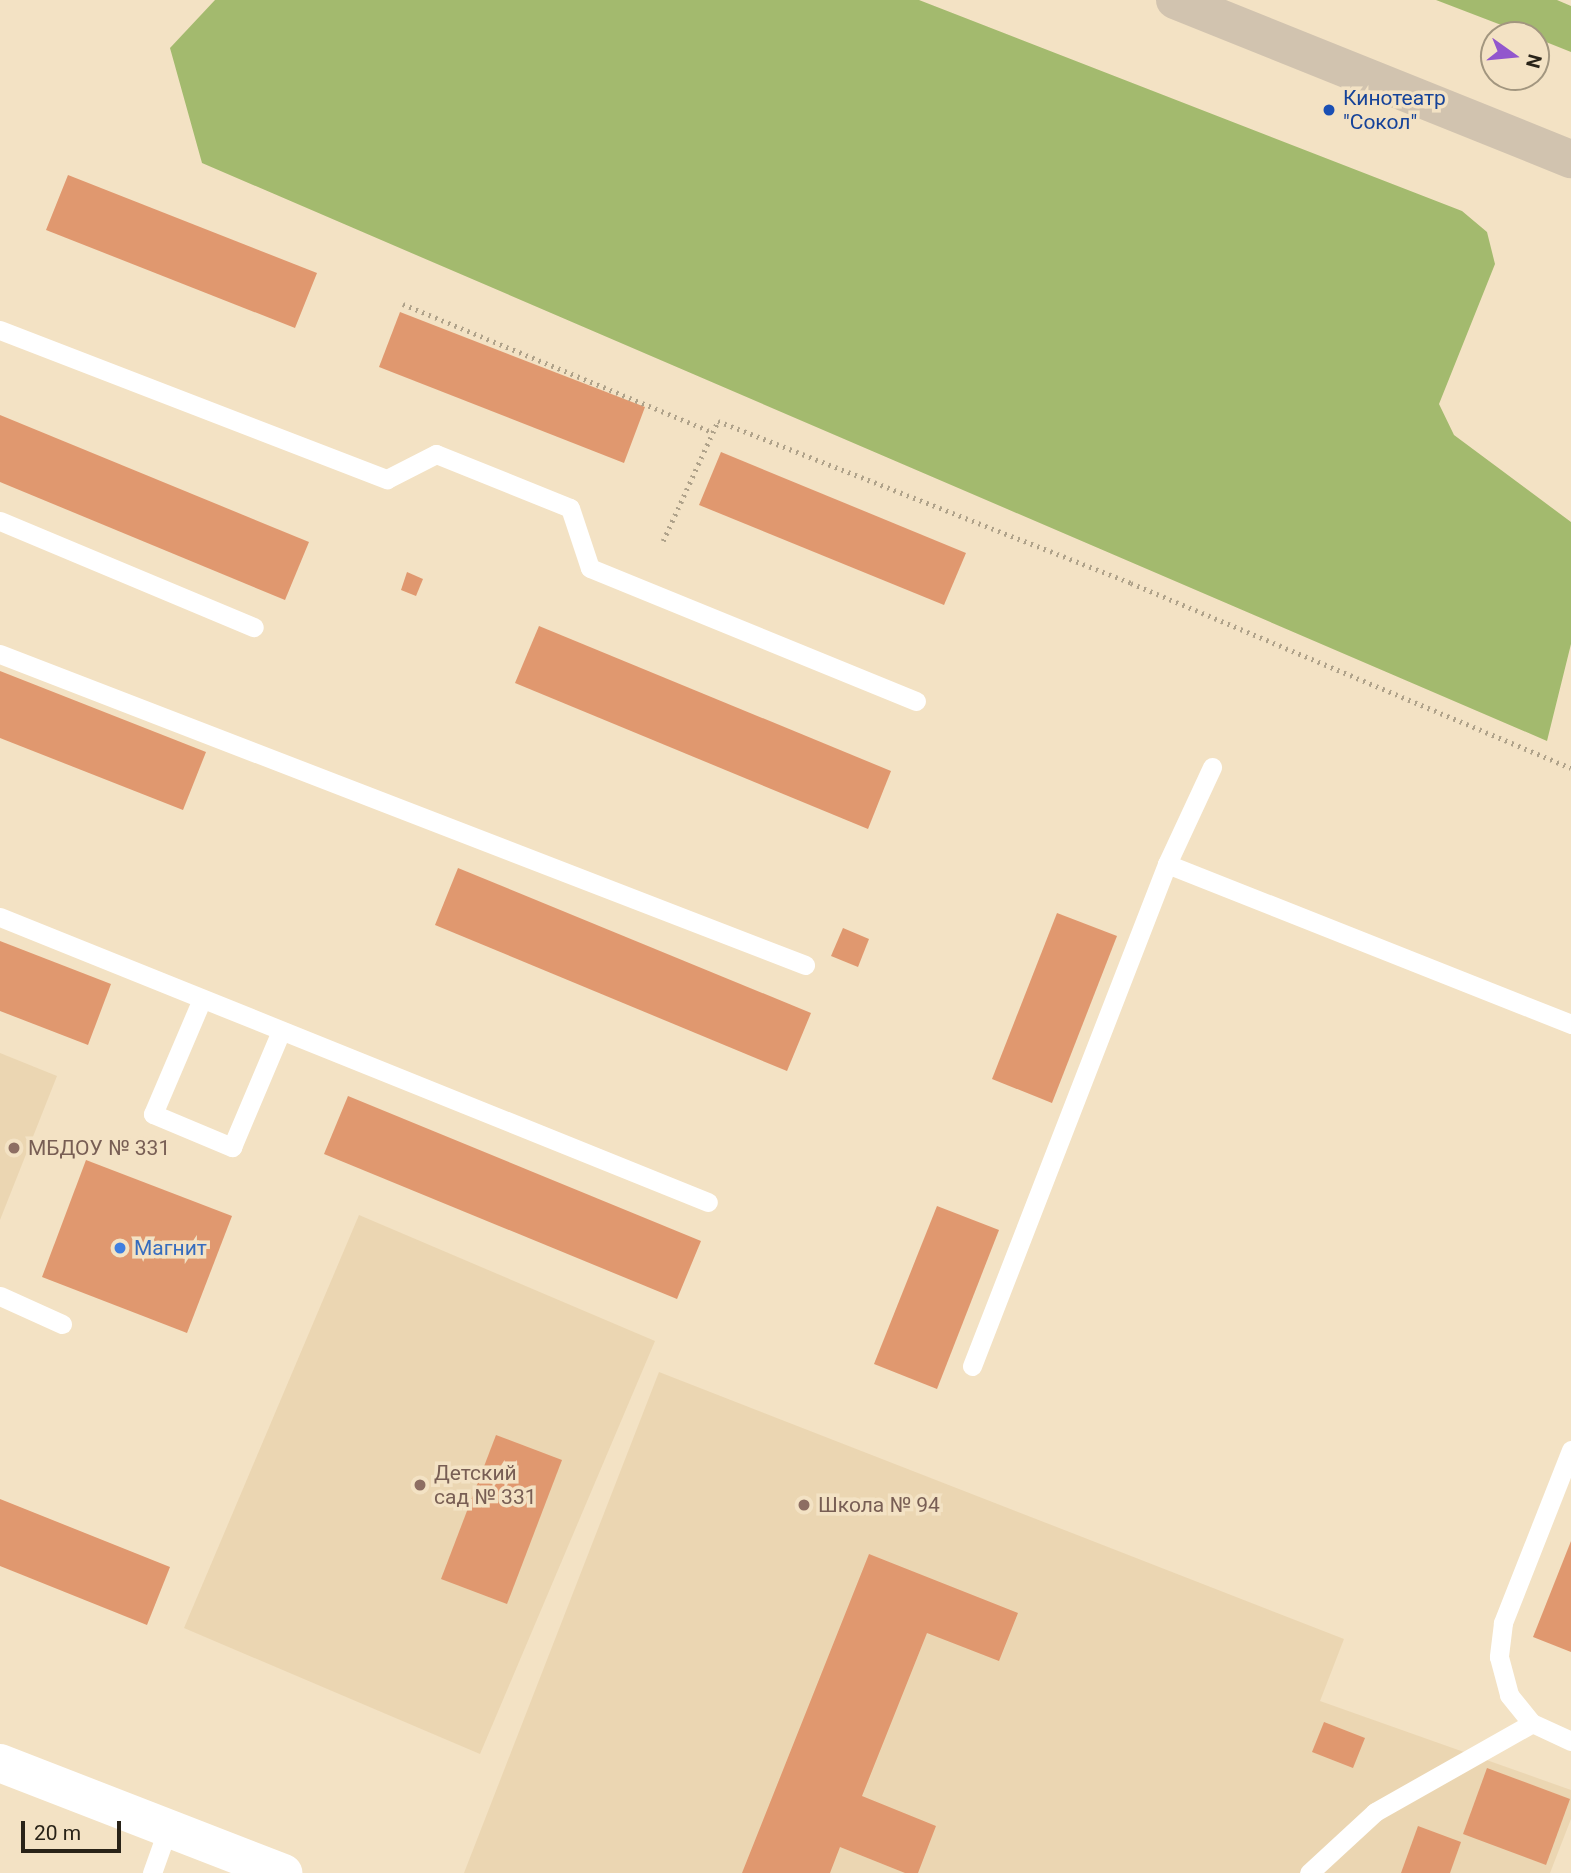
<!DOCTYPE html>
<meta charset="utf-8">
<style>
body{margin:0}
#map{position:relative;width:1571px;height:1873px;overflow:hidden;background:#f3e2c4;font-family:Roboto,sans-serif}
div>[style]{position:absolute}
.built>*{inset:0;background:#ebd6b2}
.forest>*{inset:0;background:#a3ba6e}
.building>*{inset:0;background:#e0986f}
.path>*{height:4.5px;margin-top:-2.25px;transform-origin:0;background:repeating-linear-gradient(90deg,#afa28a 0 2px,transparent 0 7px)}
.service>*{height:19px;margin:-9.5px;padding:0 9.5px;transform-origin:9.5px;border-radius:9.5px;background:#fff}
.minor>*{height:38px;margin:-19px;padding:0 19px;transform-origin:19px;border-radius:19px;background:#fff}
.secondary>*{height:38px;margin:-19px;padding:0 19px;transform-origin:19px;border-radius:19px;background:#d1c3af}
.dots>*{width:19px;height:19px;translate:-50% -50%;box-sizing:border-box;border:4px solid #f3e2c4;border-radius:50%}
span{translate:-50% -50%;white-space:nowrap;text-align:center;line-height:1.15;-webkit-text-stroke:7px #f3e2c4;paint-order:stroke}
.transit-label{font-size:21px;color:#164399}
.left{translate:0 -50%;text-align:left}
.education-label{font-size:21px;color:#785e54}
.shop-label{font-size:21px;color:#366cbe}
.north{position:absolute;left:1480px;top:21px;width:70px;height:70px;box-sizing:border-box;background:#f3e2c4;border:2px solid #a2967f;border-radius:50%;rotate:105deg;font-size:19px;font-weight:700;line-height:28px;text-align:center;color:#292318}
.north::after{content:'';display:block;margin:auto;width:24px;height:32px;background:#9256cd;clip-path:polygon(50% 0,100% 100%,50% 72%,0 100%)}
.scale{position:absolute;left:21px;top:1821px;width:100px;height:32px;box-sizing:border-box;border:4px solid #292318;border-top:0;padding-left:9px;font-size:21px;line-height:24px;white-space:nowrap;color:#292318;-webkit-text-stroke:5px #f3e2c4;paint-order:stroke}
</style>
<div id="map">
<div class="built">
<div style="clip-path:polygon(0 1053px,57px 1076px,0 1220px)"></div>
<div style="clip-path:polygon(359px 1215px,655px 1341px,480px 1754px,184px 1628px)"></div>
<div style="clip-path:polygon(659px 1372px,1344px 1639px,1320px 1701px,1571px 1790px,1571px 1819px,1550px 1873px,464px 1873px)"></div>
</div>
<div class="forest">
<div style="clip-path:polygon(215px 0,919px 0,1462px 211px,1487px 232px,1495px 264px,1439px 404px,1454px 435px,1571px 522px,1571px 644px,1547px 741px,202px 163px,170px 48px)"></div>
<div style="clip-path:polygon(1436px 0,1557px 0,1571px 6px,1571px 52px,1536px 38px,1536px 35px,1527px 35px)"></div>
</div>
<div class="building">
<div style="clip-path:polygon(68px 175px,317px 273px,295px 328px,46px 230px)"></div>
<div style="clip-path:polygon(400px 312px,645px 407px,624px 463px,379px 367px)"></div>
<div style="clip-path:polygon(0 415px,309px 542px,285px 600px,0 482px)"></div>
<div style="clip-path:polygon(721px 452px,966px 553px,944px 605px,699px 505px)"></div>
<div style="clip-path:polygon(407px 572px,423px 579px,416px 596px,401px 590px)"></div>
<div style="clip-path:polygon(539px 626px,891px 771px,868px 829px,515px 683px)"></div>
<div style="clip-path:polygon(0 671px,206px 752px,183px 810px,0 738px)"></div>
<div style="clip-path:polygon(458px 868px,811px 1013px,787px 1071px,435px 925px)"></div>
<div style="clip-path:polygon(1057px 913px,1117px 936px,1052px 1103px,992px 1079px)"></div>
<div style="clip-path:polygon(843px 928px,869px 939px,858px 967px,831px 956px)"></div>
<div style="clip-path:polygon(0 941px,111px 984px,88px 1045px,0 1011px)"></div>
<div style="clip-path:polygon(348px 1096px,701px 1241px,677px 1299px,324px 1154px)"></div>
<div style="clip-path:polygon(86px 1160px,232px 1216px,187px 1333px,42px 1277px)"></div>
<div style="clip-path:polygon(937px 1206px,999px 1230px,937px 1389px,874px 1364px)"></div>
<div style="clip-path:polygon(496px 1435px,562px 1460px,507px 1604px,441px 1579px)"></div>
<div style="clip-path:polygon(0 1499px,170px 1567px,147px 1625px,0 1566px)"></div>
<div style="clip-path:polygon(1571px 1541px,1571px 1652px,1533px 1637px)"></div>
<div style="clip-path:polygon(869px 1554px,1018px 1613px,999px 1661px,927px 1633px,862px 1796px,936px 1826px,918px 1873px,905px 1873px,840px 1847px,830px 1873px,742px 1873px)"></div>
<div style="clip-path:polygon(1324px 1722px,1365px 1738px,1353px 1768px,1312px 1752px)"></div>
<div style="clip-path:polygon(1487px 1768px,1570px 1799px,1546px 1865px,1463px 1834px)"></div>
<div style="clip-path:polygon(1418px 1826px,1461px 1842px,1450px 1873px,1401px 1873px)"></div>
</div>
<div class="path">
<div style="left:403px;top:304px;width:334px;rotate:22.5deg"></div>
<div style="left:663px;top:541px;width:132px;rotate:-65.4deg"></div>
<div style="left:718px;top:421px;width:444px;rotate:21.4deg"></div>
<div style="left:1131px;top:583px;width:477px;rotate:22.8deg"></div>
</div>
<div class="service">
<div style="left:0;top:330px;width:415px;rotate:21.1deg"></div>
<div style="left:387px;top:479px;width:55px;rotate:-27deg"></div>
<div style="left:436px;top:454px;width:144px;rotate:21.9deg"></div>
<div style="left:570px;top:508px;width:63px;rotate:71.6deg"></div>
<div style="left:590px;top:568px;width:352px;rotate:22.2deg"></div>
<div style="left:0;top:521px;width:275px;rotate:22.7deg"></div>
<div style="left:0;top:654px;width:863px;rotate:21.12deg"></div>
<div style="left:1167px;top:864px;width:435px;rotate:21.6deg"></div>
<div style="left:0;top:917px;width:763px;rotate:21.93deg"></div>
<div style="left:202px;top:999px;width:125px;rotate:113.1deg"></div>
<div style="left:153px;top:1114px;width:86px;rotate:22.7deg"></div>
<div style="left:232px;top:1147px;width:126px;rotate:-67.1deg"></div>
<div style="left:0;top:1296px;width:68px;rotate:24.3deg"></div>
<div style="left:972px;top:1366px;width:539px;rotate:-68.77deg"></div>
<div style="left:1167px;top:864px;width:107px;rotate:-65.1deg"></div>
<div style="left:1571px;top:1450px;width:186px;rotate:111.5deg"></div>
<div style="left:1503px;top:1623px;width:34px;rotate:97deg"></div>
<div style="left:1499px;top:1657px;width:39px;rotate:75deg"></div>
<div style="left:1509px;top:1695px;width:36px;rotate:51deg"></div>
<div style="left:1532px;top:1723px;width:43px;rotate:24.8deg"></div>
<div style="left:152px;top:1873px;width:48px;rotate:-70.4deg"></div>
<div style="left:1309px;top:1873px;width:90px;rotate:-42.7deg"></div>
<div style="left:1375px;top:1812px;width:180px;rotate:-29.5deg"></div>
</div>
<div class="minor">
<div style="left:0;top:1763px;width:304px;rotate:21.2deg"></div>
</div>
<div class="secondary">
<div style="left:1175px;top:0;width:427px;rotate:21.9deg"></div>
</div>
<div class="dots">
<div style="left:1329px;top:110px;background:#1a4fb4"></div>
<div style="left:14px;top:1148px;background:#8d6e63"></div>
<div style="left:120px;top:1248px;background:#3f7fe0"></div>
<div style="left:420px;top:1485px;background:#8d6e63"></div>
<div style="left:804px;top:1505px;background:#8d6e63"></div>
</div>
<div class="transit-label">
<span class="left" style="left:1343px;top:110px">Кинотеатр<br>"Сокол"</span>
</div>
<div class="education-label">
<span class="left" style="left:28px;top:1148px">МБДОУ № 331</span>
<span class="left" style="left:434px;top:1485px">Детский<br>сад № 331</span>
<span class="left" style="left:818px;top:1505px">Школа № 94</span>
</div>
<div class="shop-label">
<span class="left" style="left:134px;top:1248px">Магнит</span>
</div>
<div class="north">N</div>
<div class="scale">20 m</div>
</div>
